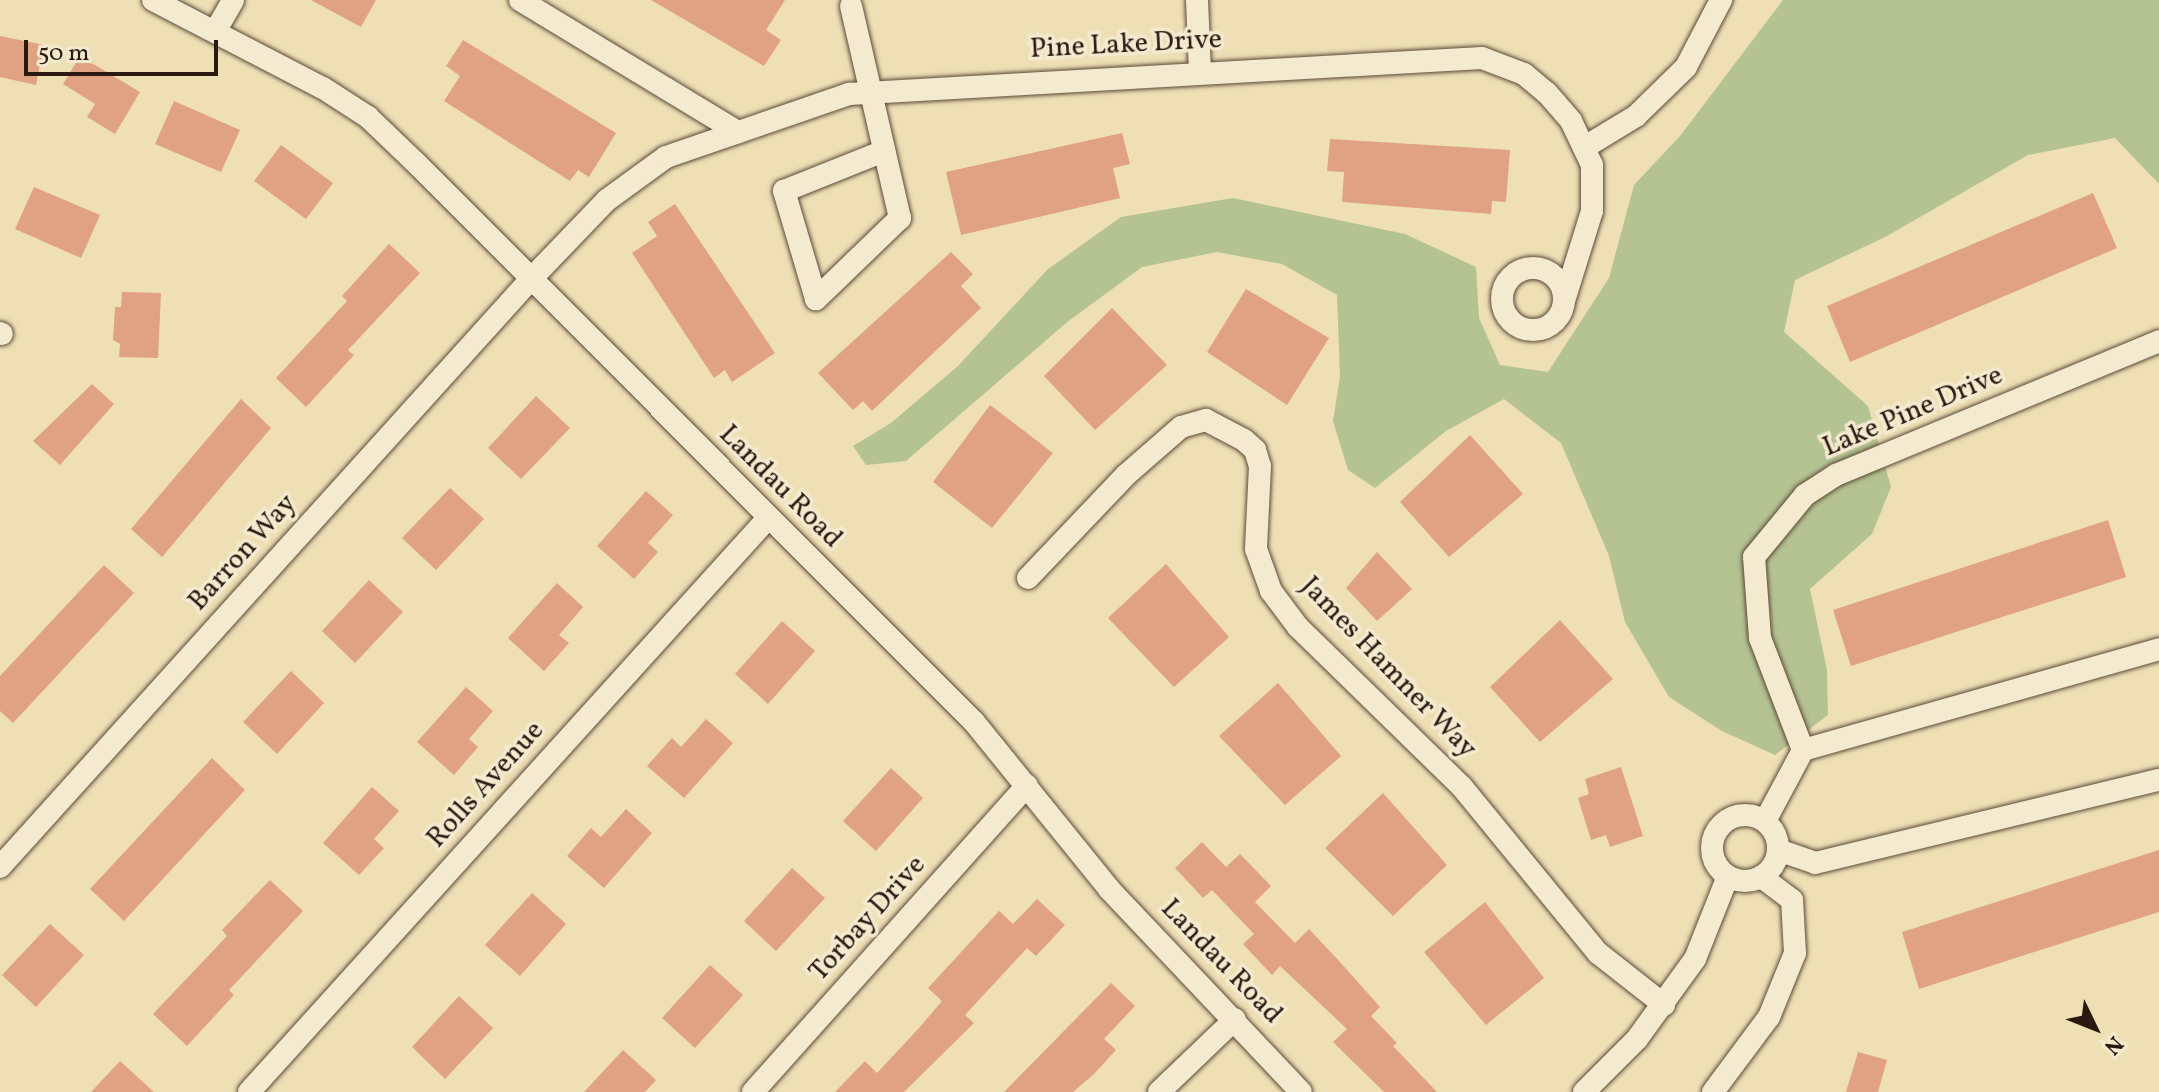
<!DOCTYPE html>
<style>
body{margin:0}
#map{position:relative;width:2159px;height:1092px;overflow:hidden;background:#eedfb5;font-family:Vollkorn,serif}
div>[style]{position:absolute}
.green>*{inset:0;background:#b4c391}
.building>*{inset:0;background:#e0a282}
.roads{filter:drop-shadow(0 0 2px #5c4a3a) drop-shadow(0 0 2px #5c4a3a)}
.minor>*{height:22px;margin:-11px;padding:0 11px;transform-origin:11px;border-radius:11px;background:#f4eacf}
.minor>.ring{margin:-11px;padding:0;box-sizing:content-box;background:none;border:22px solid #f4eacf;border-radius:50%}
span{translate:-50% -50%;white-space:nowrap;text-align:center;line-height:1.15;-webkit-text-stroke:7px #f4eacf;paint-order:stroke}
.street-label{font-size:28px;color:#2b1911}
.north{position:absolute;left:2055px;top:988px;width:80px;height:80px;-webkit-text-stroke:6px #f4eacf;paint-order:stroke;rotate:133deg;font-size:22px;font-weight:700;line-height:32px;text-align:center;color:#2b1911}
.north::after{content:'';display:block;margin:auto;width:28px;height:36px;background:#2b1911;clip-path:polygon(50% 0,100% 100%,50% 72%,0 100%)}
.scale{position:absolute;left:24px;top:40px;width:194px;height:36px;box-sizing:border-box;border:4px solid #2b1911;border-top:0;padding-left:10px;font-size:24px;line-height:28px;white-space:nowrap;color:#2b1911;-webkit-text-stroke:6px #f4eacf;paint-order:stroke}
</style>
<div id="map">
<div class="green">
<div style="clip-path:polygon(1783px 0,2159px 0,2159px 184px,2115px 138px,2028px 155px,1887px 236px,1795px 280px,1784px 332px,1868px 406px,1891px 487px,1872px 534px,1810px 589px,1827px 670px,1828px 715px,1775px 755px,1722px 731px,1669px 697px,1625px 622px,1609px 556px,1561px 443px,1504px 399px,1446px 431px,1375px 488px,1348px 470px,1333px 421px,1340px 377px,1337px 295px,1282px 264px,1217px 252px,1142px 267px,1066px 323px,906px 461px,866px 465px,853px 446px,891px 423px,958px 366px,1048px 269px,1121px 217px,1233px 198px,1405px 234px,1476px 267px,1479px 318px,1500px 365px,1548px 372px,1609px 278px,1634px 185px,1680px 136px)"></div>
</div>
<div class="building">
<div style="clip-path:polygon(311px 0,376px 0,361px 27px)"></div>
<div style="clip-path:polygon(651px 0,785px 0,766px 30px,781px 40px,764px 66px)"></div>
<div style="clip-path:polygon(0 36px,44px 45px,36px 85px,0 77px)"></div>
<div style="clip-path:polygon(463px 40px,616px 133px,589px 177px,578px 170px,570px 181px,444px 101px,460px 76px,446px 66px)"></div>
<div style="clip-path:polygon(80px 56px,140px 92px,115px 134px,87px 117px,95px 104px,63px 84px)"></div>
<div style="clip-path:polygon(174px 101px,240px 130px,221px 172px,155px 144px)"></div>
<div style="clip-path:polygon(1122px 133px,1130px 164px,1113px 168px,1120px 198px,961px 235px,946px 172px)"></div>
<div style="clip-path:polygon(1330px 139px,1510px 150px,1506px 202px,1492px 201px,1491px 214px,1342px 202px,1344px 172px,1327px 171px)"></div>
<div style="clip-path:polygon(281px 145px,333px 183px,306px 219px,254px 181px)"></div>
<div style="clip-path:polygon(34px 187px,100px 215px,81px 258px,15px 229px)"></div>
<div style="clip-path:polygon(2093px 193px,2117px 248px,1850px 362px,1827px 306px)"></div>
<div style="clip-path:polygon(675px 204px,775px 353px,732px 382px,725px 370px,714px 378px,632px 253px,657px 236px,648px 222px)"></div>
<div style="clip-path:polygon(389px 244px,420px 273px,348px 350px,354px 355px,306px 407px,276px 378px,347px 301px,342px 296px)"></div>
<div style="clip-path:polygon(951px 252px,973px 274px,961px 286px,981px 308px,872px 411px,863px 401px,853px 410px,818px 373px)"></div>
<div style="clip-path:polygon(1246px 289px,1329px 338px,1287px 405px,1207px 352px)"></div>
<div style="clip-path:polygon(122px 292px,161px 293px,158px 358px,119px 357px,120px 344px,113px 340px,115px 307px,121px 307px)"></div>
<div style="clip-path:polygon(1112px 308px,1167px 365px,1095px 430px,1044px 376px)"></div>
<div style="clip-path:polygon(92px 384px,114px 404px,60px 465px,33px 441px)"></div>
<div style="clip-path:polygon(536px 396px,570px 428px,521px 479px,488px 448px)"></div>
<div style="clip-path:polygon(241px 399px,271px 428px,162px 557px,131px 529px)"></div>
<div style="clip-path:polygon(990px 405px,1053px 453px,992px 528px,933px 482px)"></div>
<div style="clip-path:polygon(1470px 435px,1523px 494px,1449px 557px,1400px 502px)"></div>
<div style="clip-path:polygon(450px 488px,484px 519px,436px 570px,402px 538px)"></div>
<div style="clip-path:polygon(646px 491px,673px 515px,648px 543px,658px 552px,634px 579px,597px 546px)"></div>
<div style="clip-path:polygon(2108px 520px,2126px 577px,1851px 666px,1833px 610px)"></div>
<div style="clip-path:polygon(1377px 552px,1412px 589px,1377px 621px,1346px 588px)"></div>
<div style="clip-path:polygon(1166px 564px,1229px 637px,1174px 687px,1108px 618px)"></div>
<div style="clip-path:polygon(104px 565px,134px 593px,13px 723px,0 711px,0 676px)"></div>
<div style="clip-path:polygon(369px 580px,403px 612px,355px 663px,322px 631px)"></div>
<div style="clip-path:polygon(557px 583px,583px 607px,559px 635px,569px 643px,544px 671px,508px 638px)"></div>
<div style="clip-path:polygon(1560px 620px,1613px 679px,1540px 742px,1490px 687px)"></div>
<div style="clip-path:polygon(782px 621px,815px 651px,768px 704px,735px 674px)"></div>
<div style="clip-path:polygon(291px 671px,324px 703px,277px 754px,243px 722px)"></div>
<div style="clip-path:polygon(1278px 683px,1341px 756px,1285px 805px,1219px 736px)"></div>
<div style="clip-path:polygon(466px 687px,493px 711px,469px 739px,478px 747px,454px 775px,417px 742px)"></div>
<div style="clip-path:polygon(706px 719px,733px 743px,684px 798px,647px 766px,672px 738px,681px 747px)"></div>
<div style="clip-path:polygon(212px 758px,245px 790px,124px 921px,90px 889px)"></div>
<div style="clip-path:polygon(1621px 767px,1643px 836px,1610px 847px,1606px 835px,1591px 840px,1578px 798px,1589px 794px,1585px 779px)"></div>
<div style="clip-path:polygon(891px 768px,923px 798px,876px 851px,843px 821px)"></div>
<div style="clip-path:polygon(372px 787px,399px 811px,374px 839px,384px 848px,359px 875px,323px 843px)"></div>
<div style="clip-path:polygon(1383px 793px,1447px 865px,1393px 916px,1325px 848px)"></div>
<div style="clip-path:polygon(626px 809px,652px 833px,604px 888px,567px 856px,591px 828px,601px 837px)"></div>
<div style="clip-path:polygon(1202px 842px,1226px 867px,1240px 854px,1271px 886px,1255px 902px,1295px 943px,1309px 929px,1340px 962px,1380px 1007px,1371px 1016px,1397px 1043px,1393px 1046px,1437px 1092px,1384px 1092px,1333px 1042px,1347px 1029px,1280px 966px,1272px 975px,1243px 944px,1254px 934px,1212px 890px,1203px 898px,1175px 868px)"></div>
<div style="clip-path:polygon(2159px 850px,2159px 912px,1919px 989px,1902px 932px)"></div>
<div style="clip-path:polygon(792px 868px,825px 898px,776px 951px,744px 921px)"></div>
<div style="clip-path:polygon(270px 880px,303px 911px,229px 990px,234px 995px,187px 1046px,153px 1014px,227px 936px,222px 930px)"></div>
<div style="clip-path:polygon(532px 893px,566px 924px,520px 976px,485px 945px)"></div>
<div style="clip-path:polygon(1037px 899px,1065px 925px,1036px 956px,1027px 948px,965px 1015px,974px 1023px,904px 1092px,835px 1092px,865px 1061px,877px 1073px,919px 1028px,942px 1001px,928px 988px,999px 911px,1013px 924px)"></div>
<div style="clip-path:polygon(1485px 902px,1544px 978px,1486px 1025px,1424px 952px)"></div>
<div style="clip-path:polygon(50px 924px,84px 955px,36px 1007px,2px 975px)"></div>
<div style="clip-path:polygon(710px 965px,743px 995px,695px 1048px,662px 1018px)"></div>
<div style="clip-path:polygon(1111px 983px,1135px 1006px,1104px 1039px,1116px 1050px,1094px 1074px,1073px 1092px,1004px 1092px)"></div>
<div style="clip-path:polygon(459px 996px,493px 1028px,445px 1079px,412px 1047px)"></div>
<div style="clip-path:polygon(623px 1050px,656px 1080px,645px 1092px,584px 1092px)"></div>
<div style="clip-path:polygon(1858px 1052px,1887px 1060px,1878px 1092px,1846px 1092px)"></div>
<div style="clip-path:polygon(120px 1061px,154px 1092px,91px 1092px)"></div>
</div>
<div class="roads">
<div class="minor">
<div style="left:153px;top:0;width:191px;rotate:27.4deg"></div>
<div style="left:323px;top:88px;width:54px;rotate:32.8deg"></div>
<div style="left:368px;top:117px;width:65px;rotate:43.8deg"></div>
<div style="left:415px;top:162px;width:791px;rotate:45.05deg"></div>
<div style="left:974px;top:722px;width:215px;rotate:51deg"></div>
<div style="left:1109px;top:889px;width:279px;rotate:46.6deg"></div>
<div style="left:520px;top:0;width:255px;rotate:31.2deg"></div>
<div style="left:1197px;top:0;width:71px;rotate:87.6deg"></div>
<div style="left:851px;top:6px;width:218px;rotate:77deg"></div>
<div style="left:900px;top:218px;width:117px;rotate:136deg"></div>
<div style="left:816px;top:299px;width:113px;rotate:-106.5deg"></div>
<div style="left:784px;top:191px;width:108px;rotate:-21.8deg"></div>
<div style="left:216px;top:30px;width:34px;rotate:-60deg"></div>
<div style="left:1585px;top:147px;width:60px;rotate:-31.3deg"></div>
<div style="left:1636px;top:116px;width:70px;rotate:-44.4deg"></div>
<div style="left:1686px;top:67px;width:76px;rotate:-62.4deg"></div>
<div class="ring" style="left:1502px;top:268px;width:40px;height:40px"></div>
<div style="left:0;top:333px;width:2px;rotate:27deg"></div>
<div style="left:1028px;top:578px;width:142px;rotate:-46.4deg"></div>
<div style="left:1126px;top:475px;width:73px;rotate:-41.1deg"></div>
<div style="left:1181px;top:427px;width:26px;rotate:-16deg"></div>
<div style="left:1206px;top:420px;width:43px;rotate:27.8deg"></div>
<div style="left:1244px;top:440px;width:15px;rotate:42deg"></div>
<div style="left:1255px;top:450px;width:17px;rotate:73deg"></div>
<div style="left:1260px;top:466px;width:83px;rotate:92.8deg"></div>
<div style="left:1256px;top:549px;width:45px;rotate:70.3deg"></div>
<div style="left:1271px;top:591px;width:45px;rotate:53.1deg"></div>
<div style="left:1298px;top:627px;width:229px;rotate:44.3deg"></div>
<div style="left:1462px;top:787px;width:215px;rotate:50.7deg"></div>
<div style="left:1598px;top:953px;width:84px;rotate:38.2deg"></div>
<div style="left:1803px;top:750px;width:370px;rotate:-15.8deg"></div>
<div class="ring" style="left:1712px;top:815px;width:44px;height:44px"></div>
<div style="left:1765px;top:821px;width:81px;rotate:-61.8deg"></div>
<div style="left:1803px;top:750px;width:120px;rotate:-111deg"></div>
<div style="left:1760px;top:638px;width:81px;rotate:-94.2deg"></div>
<div style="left:1754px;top:557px;width:80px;rotate:-50.6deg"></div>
<div style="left:1805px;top:495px;width:37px;rotate:-33deg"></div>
<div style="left:1836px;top:475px;width:350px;rotate:-22.5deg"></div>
<div style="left:1778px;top:850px;width:39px;rotate:19deg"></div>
<div style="left:1815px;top:863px;width:354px;rotate:-13.6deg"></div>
<div style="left:0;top:867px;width:792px;rotate:-47.92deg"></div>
<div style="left:531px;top:279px;width:110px;rotate:-46.1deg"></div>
<div style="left:607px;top:200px;width:73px;rotate:-36.1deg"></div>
<div style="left:666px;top:157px;width:194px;rotate:-19deg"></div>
<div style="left:849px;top:94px;width:634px;rotate:-3.26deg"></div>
<div style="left:1482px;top:58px;width:45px;rotate:20.9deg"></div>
<div style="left:1524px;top:74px;width:30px;rotate:40deg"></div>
<div style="left:1547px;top:93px;width:37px;rotate:49deg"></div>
<div style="left:1571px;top:121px;width:49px;rotate:64.5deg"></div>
<div style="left:1592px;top:165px;width:46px;rotate:90deg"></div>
<div style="left:1592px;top:211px;width:94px;rotate:107.3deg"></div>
<div style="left:249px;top:1092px;width:774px;rotate:-47.88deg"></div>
<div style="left:753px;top:1092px;width:411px;rotate:-48.2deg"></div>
<div style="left:1159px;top:1092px;width:105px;rotate:-43.8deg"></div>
<div style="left:1584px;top:1092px;width:75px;rotate:-45deg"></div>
<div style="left:1637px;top:1039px;width:99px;rotate:-54.1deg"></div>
<div style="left:1695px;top:959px;width:89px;rotate:-68.3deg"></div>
<div style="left:1713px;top:1092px;width:94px;rotate:-53.3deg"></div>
<div style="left:1769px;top:1017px;width:69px;rotate:-67.9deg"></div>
<div style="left:1795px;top:953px;width:53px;rotate:-93.2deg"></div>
<div style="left:1792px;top:900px;width:39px;rotate:-143deg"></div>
</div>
</div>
<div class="street-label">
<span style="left:1126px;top:45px;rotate:-3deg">Pine Lake Drive</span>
<span style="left:1913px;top:412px;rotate:-23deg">Lake Pine Drive</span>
<span style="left:780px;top:487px;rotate:45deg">Landau Road</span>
<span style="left:243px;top:553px;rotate:-48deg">Barron Way</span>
<span style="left:1388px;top:668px;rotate:46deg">James Hamner Way</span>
<span style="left:486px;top:785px;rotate:-48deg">Rolls Avenue</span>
<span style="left:868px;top:919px;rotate:-48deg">Torbay Drive</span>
<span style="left:1221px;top:962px;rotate:46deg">Landau Road</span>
</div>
<div class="north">N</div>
<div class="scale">50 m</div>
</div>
